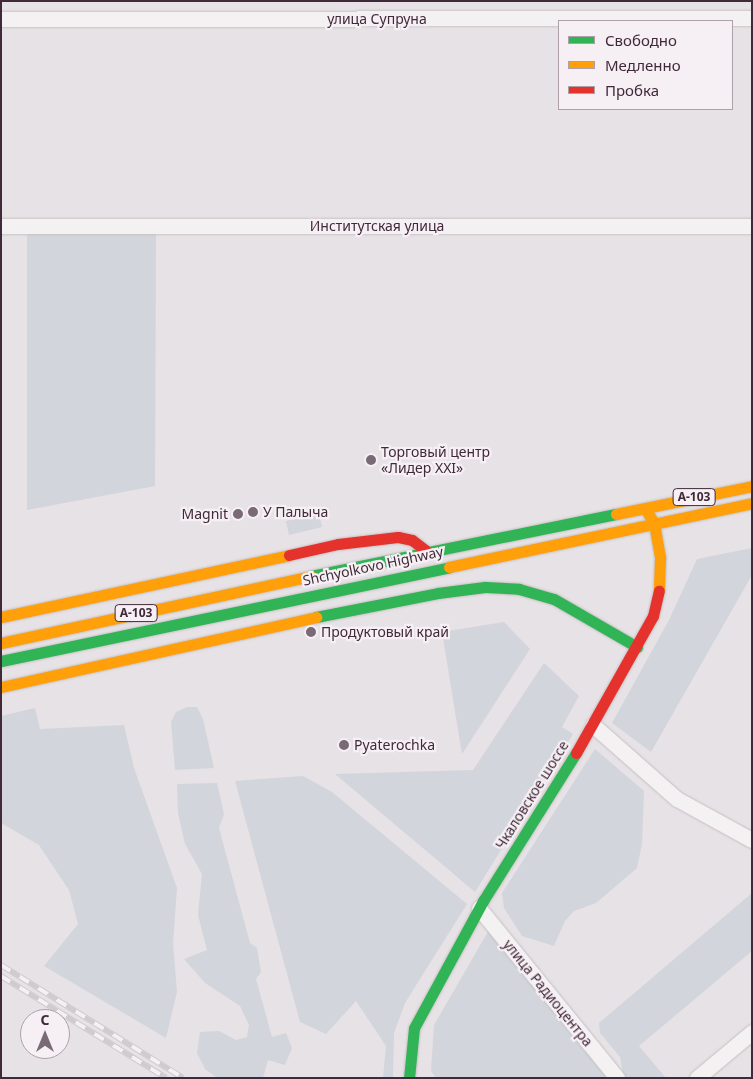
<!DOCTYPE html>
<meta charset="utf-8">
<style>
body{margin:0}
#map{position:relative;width:753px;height:1079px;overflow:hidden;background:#e7e2e5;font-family:"Noto Sans",sans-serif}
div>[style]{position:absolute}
.green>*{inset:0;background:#d2d5db}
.roads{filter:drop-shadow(0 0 1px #c5c0c3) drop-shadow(0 0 1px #c5c0c3)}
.street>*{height:15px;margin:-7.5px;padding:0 7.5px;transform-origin:7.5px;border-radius:7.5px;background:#f4f1f3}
.fast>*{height:11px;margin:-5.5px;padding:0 5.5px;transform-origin:5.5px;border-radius:5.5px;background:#30b455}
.slow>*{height:11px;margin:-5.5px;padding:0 5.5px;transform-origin:5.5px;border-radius:5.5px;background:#ff9f0a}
.jam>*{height:11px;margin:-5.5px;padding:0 5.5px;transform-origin:5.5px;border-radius:5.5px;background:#e5322d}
.rail>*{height:5.5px;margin-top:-2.75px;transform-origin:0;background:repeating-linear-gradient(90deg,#f6f0f4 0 11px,#cfcbce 0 22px);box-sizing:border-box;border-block:1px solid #cfcbce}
.dots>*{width:14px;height:14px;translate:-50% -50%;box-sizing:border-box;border:2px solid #f6f0f4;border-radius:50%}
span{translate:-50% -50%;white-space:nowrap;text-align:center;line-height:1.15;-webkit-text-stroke:4.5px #f6f0f4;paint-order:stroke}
.shield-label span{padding:1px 4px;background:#f6f0f4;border:1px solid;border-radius:4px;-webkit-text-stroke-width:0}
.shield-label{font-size:12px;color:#402938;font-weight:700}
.street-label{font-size:14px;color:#402938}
.poi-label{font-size:14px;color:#402938}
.left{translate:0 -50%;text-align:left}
.right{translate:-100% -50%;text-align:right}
.frame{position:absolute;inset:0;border:2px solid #402938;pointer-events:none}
.legend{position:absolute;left:558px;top:20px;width:175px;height:90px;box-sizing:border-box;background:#f6f0f4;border:1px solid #ada0a9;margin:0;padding:6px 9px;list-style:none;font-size:15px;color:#402938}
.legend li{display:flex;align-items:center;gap:10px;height:25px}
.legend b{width:25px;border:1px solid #ada0a9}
.north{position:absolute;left:20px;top:1009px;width:50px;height:50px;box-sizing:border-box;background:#f6f0f4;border:1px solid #ada0a9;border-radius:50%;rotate:0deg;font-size:14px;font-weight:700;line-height:20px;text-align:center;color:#402938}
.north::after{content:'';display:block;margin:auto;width:18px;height:22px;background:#7a6a75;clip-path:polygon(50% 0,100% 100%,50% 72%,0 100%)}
</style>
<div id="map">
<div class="green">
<div style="clip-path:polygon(27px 232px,156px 232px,155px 486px,27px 510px)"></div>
<div style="clip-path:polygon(319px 514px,322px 527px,289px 535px,286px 521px)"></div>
<div style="clip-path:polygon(752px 548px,752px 575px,651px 752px,612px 723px,669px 620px,697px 559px)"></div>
<div style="clip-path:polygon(504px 622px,530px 649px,462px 754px,442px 632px)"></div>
<div style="clip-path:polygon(544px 663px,579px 696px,562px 727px,573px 734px,475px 892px,335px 774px,473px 770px)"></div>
<div style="clip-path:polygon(187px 707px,197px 707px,203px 719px,214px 768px,175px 770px,171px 722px,176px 712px)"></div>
<div style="clip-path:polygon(35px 708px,40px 729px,124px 725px,134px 768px,177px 888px,173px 943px,177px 992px,166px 1038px,44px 966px,78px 924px,69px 890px,39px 845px,1px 823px,1px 716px)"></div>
<div style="clip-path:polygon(595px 749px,644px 791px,642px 844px,637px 868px,596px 903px,574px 911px,565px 921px,554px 946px,522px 936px,504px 908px,502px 893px)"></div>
<div style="clip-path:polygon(303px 776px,332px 792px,467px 904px,405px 1003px,394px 1033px,393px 1078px,383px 1078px,386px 1046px,356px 1001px,326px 1034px,300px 1022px,235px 781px)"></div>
<div style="clip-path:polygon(217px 783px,224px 814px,219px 828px,250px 943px,257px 948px,261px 972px,256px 979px,272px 1037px,286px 1033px,292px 1048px,285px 1065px,268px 1060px,263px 1078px,217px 1078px,205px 1069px,197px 1053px,200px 1032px,219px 1031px,236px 1040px,247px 1037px,249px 1025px,240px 1006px,205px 983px,184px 959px,207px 950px,198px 915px,202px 874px,185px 844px,178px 813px,177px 784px)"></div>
<div style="clip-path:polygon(752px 893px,752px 951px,639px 1046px,666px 1078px,624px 1078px,620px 1057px,600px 1033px,599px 1023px)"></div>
<div style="clip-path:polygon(489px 930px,607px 1078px,436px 1078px,431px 1071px,434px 1025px)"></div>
</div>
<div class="roads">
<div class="street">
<div style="left:1px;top:19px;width:751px;rotate:-0.08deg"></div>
<div style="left:1px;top:226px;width:751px"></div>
<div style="left:593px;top:725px;width:112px;rotate:41.4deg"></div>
<div style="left:677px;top:799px;width:85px;rotate:28.7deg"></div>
<div style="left:479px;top:908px;width:219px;rotate:50.9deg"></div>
<div style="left:697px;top:1078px;width:72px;rotate:-39.9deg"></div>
</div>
<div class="fast">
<div style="left:311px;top:576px;width:311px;rotate:-11.5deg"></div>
<div style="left:316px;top:617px;width:124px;rotate:-11.1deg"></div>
<div style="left:438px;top:593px;width:47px;rotate:-7.3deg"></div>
<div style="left:485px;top:587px;width:34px;rotate:3deg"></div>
<div style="left:519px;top:589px;width:36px;rotate:16deg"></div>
<div style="left:554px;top:599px;width:96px;rotate:30deg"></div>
<div style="left:1px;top:661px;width:458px;rotate:-11.8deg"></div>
<div style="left:409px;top:1078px;width:50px;rotate:-84.3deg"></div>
<div style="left:414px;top:1028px;width:145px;rotate:-61.5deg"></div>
<div style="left:483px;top:901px;width:175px;rotate:-57.9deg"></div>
</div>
<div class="slow">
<div style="left:646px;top:510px;width:15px;rotate:58deg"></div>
<div style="left:654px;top:523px;width:36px;rotate:80deg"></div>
<div style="left:660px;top:558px;width:33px;rotate:92deg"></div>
<div style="left:616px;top:514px;width:139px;rotate:-11.6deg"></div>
<div style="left:449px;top:567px;width:310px;rotate:-11.9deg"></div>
<div style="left:1px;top:617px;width:295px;rotate:-12.1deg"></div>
<div style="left:1px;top:643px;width:317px;rotate:-12.2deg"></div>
<div style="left:1px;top:687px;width:323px;rotate:-12.5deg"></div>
</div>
<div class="jam">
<div style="left:289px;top:555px;width:50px;rotate:-12.7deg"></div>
<div style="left:338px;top:544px;width:60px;rotate:-6.7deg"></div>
<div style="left:398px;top:537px;width:14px;rotate:12deg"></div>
<div style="left:412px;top:540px;width:20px;rotate:37deg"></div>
<div style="left:576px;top:753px;width:157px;rotate:-60.7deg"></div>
<div style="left:653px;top:616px;width:26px;rotate:-77deg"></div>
</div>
</div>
<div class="rail">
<div style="left:1px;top:965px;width:214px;rotate:31.8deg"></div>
<div style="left:1px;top:976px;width:194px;rotate:31.7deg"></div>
</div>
<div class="dots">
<div style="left:371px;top:460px;background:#7a6a75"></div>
<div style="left:253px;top:512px;background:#7a6a75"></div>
<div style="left:238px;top:514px;background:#7a6a75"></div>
<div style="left:311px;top:632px;background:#7a6a75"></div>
<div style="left:344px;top:745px;background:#7a6a75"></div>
</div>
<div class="shield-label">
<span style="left:694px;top:497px">А-103</span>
<span style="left:136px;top:613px">А-103</span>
</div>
<div class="street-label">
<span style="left:377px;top:19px">улица Супруна</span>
<span style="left:377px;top:226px">Институтская улица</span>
<span style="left:373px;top:566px;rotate:-12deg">Shchyolkovo Highway</span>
<span style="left:532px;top:795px;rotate:-58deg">Чкаловское шоссе</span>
<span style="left:548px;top:993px;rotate:51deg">улица Радиоцентра</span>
</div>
<div class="poi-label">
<span class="left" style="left:381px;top:460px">Торговый центр<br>«Лидер XXI»</span>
<span class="left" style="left:263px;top:512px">У Палыча</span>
<span class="right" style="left:228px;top:514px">Magnit</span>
<span class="left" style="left:321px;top:632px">Продуктовый край</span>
<span class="left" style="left:354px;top:745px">Pyaterochka</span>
</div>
<div class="frame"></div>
<ul class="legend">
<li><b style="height:6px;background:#30b455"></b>Свободно</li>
<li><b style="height:6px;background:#ff9f0a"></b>Медленно</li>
<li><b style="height:6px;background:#e5322d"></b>Пробка</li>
</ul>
<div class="north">С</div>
</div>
